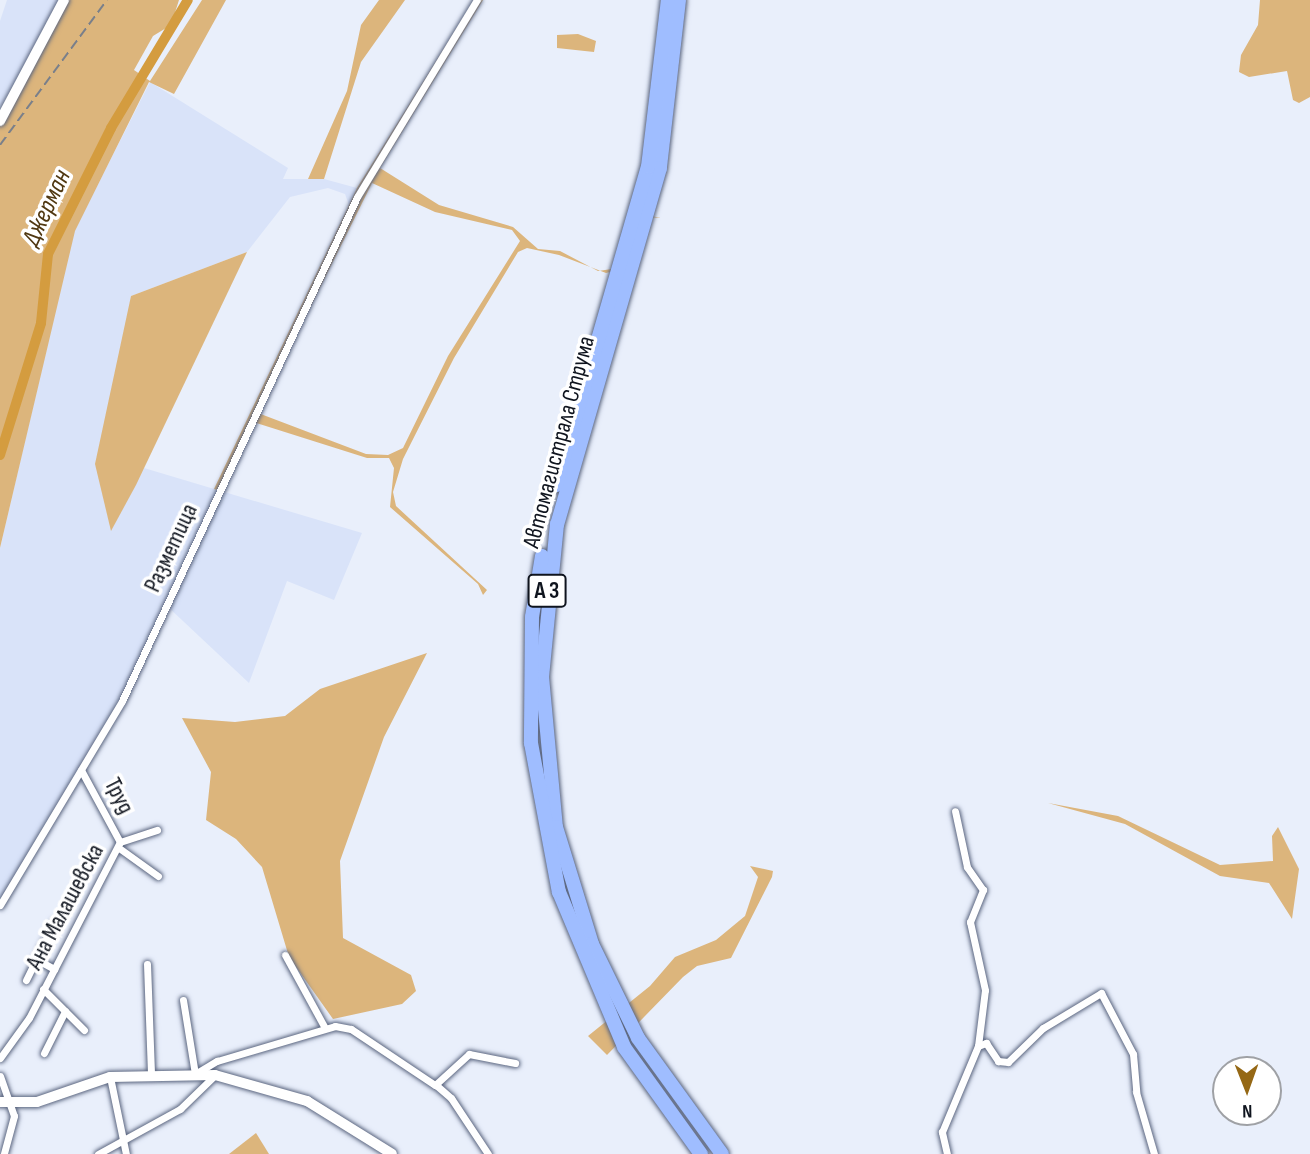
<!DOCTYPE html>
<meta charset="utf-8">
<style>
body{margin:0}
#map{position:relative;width:1310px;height:1154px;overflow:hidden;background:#e9effb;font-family:"Sofia Sans Condensed",sans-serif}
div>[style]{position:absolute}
.built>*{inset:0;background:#d9e3f9}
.green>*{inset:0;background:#dcb57c}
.river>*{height:10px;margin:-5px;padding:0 5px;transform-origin:5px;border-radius:5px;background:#d49c3f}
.roads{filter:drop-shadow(0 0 2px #5b6680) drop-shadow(0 0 2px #5b6680)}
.street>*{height:7px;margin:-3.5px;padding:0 3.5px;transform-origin:3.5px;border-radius:3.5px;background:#fff}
.secondary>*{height:10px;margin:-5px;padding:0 5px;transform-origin:5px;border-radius:5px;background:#fff}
.highway>*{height:14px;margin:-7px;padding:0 7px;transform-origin:7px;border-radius:7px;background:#9fbdff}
.rail>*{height:2px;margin-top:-1px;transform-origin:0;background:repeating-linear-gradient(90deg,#797f8a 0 10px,transparent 0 15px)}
span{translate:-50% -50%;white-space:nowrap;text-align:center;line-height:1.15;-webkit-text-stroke:7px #fff;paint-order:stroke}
.shield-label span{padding:2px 5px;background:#fff;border:2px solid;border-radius:5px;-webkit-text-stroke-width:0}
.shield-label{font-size:23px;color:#0f141e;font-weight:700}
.street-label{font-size:24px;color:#0f141e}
.water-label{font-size:26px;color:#503812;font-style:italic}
.north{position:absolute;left:1212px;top:1056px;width:70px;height:70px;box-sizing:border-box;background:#fff;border:2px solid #9fa1a5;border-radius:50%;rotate:179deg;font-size:19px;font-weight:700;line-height:28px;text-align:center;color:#0f141e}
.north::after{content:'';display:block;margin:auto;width:24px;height:32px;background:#956815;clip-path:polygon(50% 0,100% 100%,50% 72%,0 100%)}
</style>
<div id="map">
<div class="built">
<div style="clip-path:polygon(7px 0,64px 0,0 107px,0 21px)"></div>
<div style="clip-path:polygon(150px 82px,288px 168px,283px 179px,324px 179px,357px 188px,349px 205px,345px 194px,328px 188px,290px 197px,247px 252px,131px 296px,111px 529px,144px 468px,362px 533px,334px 600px,287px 581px,249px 683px,167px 606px,122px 701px,0 905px,0 548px,74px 231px)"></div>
</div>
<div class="green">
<div style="clip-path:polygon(64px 0,179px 0,171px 25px,153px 36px,134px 70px,150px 81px,202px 0,226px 0,174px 94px,149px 82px,75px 231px,0 548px,0 121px)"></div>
<div style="clip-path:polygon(379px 0,405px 0,361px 62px,324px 179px,308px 179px,347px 91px,361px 25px)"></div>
<div style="clip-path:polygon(evenodd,474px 0,483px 0,380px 168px,439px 205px,513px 227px,538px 249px,560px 251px,598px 271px,612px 269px,646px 215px,661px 218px,647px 217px,614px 271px,606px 273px,559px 255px,527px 248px,518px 252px,454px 358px,403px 459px,393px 492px,396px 506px,487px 590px,483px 595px,478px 584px,390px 507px,394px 468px,389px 458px,367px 458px,253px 422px,222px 491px,214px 489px,357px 188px,474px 0,372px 183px,435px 212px,512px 230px,520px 241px,448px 356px,403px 448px,388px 455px,366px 454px,258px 413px,372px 183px)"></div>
<div style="clip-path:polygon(1260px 0,1310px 0,1310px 97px,1299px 103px,1293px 100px,1287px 71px,1249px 77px,1239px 72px,1241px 55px,1258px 25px)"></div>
<div style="clip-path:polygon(578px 34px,596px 41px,594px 52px,557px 48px,557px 35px)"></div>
<div style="clip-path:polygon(247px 252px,136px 485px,111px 531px,95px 464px,131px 296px)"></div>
<div style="clip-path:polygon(427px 653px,384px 737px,340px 861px,343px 938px,411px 975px,416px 991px,402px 1004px,333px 1019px,289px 957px,262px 867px,236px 839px,206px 820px,211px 772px,182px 718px,235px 722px,285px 716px,320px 689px)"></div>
<div style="clip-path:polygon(1048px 803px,1118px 816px,1220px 865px,1273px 861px,1272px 836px,1278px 827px,1299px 869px,1292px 919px,1269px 883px,1220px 876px,1125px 824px)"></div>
<div style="clip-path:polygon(750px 866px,773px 871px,772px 877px,731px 958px,697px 966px,683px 977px,607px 1055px,588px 1036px,650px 986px,675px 957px,716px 940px,745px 916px,758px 877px)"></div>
<div style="clip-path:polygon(256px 1133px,269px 1154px,229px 1154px)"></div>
</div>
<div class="river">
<div style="left:0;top:455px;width:138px;rotate:-72.7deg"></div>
<div style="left:41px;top:323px;width:69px;rotate:-84.2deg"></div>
<div style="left:48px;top:254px;width:141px;rotate:-63.4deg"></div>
<div style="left:111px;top:128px;width:149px;rotate:-59deg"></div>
</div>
<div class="roads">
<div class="street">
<div style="left:81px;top:770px;width:82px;rotate:61.6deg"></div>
<div style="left:119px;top:848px;width:48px;rotate:35.7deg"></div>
<div style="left:0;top:905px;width:238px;rotate:-59.1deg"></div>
<div style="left:122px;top:701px;width:556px;rotate:-65deg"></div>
<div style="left:357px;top:197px;width:231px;rotate:-58.7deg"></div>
<div style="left:285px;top:955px;width:83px;rotate:61.3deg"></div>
<div style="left:36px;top:959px;width:21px;rotate:29deg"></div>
<div style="left:147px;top:964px;width:111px;rotate:87.9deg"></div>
<div style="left:26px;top:980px;width:64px;rotate:-63.8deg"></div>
<div style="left:43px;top:989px;width:58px;rotate:45deg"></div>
<div style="left:183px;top:1000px;width:75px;rotate:80.8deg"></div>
<div style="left:195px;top:1074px;width:26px;rotate:-31deg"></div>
<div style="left:217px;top:1061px;width:123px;rotate:-16.5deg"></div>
<div style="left:335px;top:1026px;width:16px;rotate:11deg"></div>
<div style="left:351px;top:1029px;width:101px;rotate:33.7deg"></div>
<div style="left:435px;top:1085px;width:46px;rotate:-42.4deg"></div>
<div style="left:469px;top:1054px;width:47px;rotate:11.1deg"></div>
<div style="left:978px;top:1046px;width:9px;rotate:-21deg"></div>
<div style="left:986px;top:1043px;width:22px;rotate:56deg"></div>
<div style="left:998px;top:1061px;width:10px;rotate:6deg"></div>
<div style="left:1008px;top:1062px;width:49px;rotate:-44.2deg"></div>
<div style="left:1043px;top:1028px;width:68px;rotate:-31.1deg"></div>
<div style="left:1101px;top:993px;width:69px;rotate:62.3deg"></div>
<div style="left:1133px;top:1054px;width:38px;rotate:85deg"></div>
<div style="left:1136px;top:1092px;width:65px;rotate:73.8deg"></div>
<div style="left:44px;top:1053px;width:47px;rotate:-63.4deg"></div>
<div style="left:0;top:1058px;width:49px;rotate:-54.1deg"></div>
<div style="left:29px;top:1018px;width:198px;rotate:-62.7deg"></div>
<div style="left:120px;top:842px;width:39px;rotate:-18deg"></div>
<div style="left:0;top:1076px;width:42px;rotate:70.7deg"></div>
<div style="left:14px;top:1116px;width:39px;rotate:105deg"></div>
<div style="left:110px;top:1077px;width:79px;rotate:78.3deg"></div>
<div style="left:436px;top:1085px;width:20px;rotate:41deg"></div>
<div style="left:451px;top:1098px;width:67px;rotate:56.5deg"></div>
<div style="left:98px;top:1154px;width:94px;rotate:-28.8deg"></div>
<div style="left:180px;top:1109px;width:47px;rotate:-44.1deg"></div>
<div style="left:947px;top:1154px;width:23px;rotate:-103deg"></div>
<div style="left:942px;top:1132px;width:93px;rotate:-67.3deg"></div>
<div style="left:978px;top:1046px;width:56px;rotate:-82.9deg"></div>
<div style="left:985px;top:990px;width:70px;rotate:-102.4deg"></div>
<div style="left:970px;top:922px;width:35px;rotate:-68deg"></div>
<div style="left:983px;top:890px;width:28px;rotate:-125deg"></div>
<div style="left:967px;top:867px;width:57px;rotate:-102.1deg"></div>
</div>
<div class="secondary">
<div style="left:0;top:121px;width:137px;rotate:-62.1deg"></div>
<div style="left:0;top:1102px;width:37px"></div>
<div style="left:37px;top:1102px;width:77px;rotate:-18.9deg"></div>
<div style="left:110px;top:1077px;width:105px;rotate:-1.1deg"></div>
<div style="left:215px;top:1075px;width:96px;rotate:15.8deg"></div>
<div style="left:307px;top:1101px;width:100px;rotate:31.9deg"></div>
</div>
<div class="highway">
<div style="left:679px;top:0;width:169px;rotate:96.5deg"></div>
<div style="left:660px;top:168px;width:371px;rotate:106.1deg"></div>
<div style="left:557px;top:524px;width:154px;rotate:95.6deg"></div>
<div style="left:542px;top:677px;width:151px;rotate:84.7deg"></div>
<div style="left:556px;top:827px;width:122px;rotate:72.9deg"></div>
<div style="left:592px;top:944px;width:105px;rotate:63.9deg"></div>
<div style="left:638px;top:1038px;width:143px;rotate:54.1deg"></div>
<div style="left:556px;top:485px;width:331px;rotate:-73.9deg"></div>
<div style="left:648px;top:167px;width:168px;rotate:-83.2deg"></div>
<div style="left:542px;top:556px;width:62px;rotate:99.3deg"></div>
<div style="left:532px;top:617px;width:126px;rotate:90.5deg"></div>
<div style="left:531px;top:743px;width:152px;rotate:79.4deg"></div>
<div style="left:559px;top:892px;width:168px;rotate:67.2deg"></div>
<div style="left:624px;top:1047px;width:132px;rotate:54.3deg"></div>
</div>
</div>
<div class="rail">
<div style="left:0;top:145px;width:180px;rotate:-53.6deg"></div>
</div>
<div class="shield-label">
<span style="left:547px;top:591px">A 3</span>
</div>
<div class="street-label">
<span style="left:559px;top:442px;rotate:-75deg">Автомагистрала Струма</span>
<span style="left:171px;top:548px;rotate:-65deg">Разметица</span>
<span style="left:119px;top:796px;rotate:63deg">Труд</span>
<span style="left:65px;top:907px;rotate:-62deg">Ана Малашевска</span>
</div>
<div class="water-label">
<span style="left:47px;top:208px;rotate:-65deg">Джерман</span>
</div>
<div class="north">N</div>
</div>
